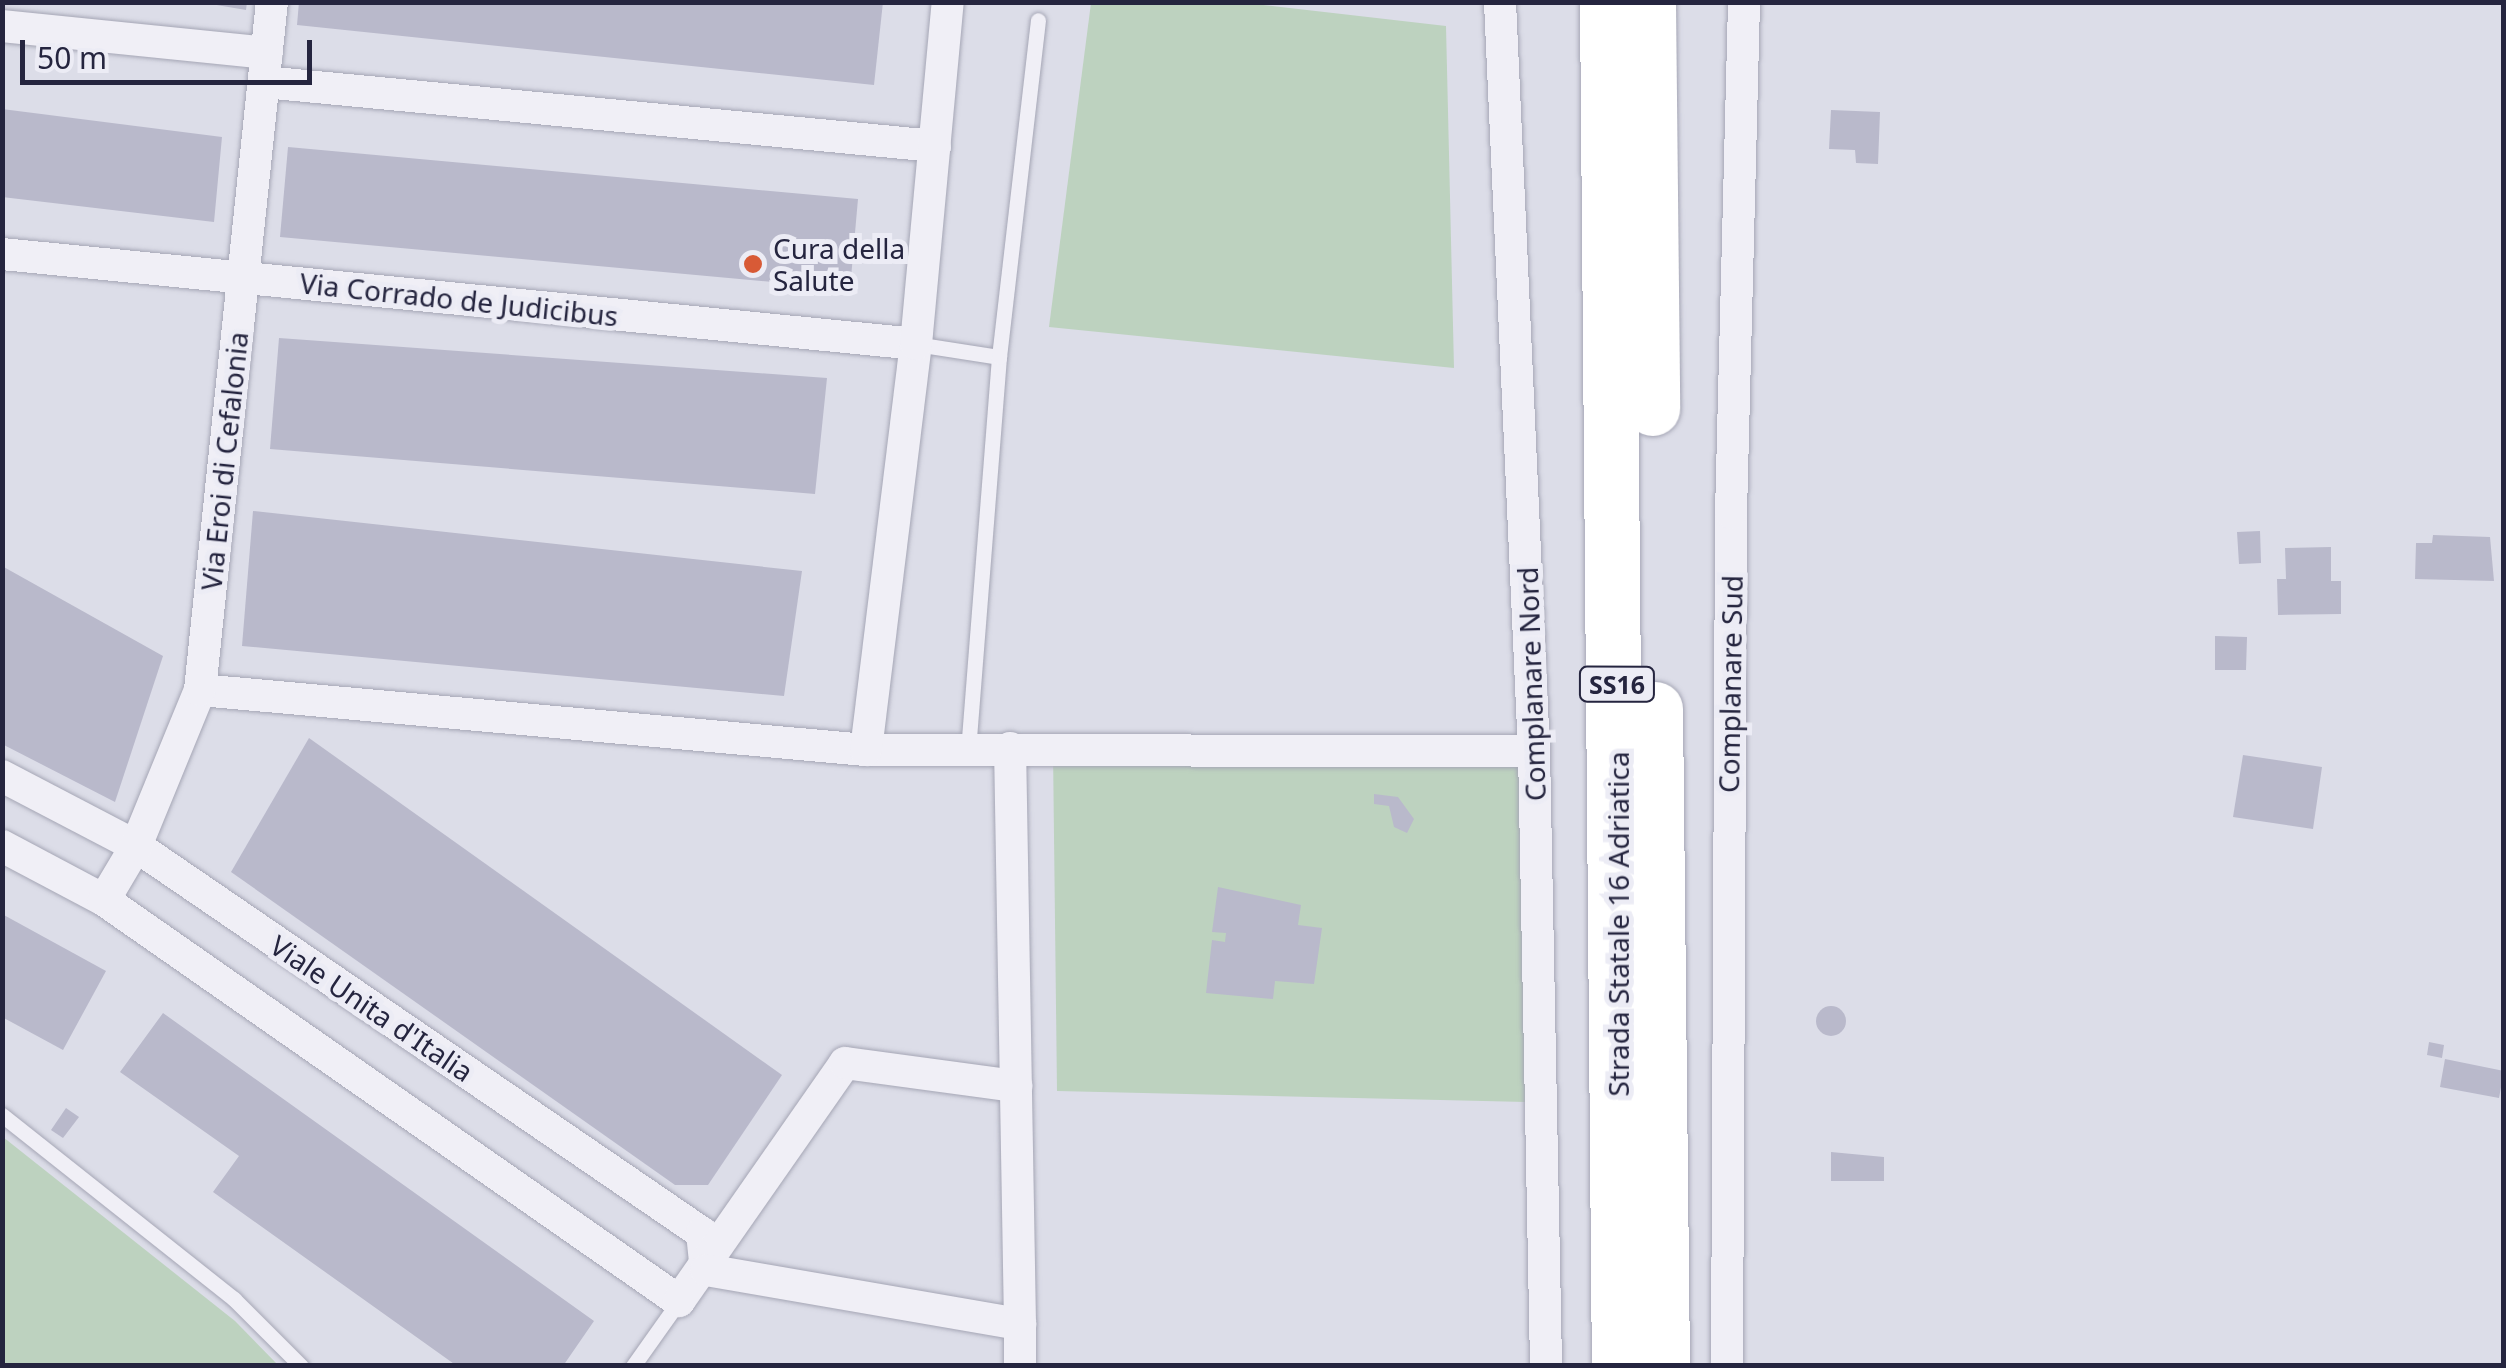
<!DOCTYPE html>
<style>
body{margin:0}
#map{position:relative;width:2506px;height:1368px;overflow:hidden;background:#dcdde8;font-family:"Noto Sans",sans-serif}
div>[style]{position:absolute}
.green>*{inset:0;background:#bdd2bf}
.building>*{inset:0;background:#b9b9cb}
.round{border-radius:50%}
.roads{filter:drop-shadow(0 0 2px #a5a6b5) drop-shadow(0 0 2px #a5a6b5)}
.lane>*{height:15px;margin:-7.5px;padding:0 7.5px;transform-origin:7.5px;border-radius:7.5px;background:#f0eff6}
.street>*{height:32px;margin:-16px;padding:0 16px;transform-origin:16px;border-radius:16px;background:#f0eff6}
.highway>*{height:55px;margin:-27.5px;padding:0 27.5px;transform-origin:27.5px;border-radius:27.5px;background:#fff}
.dots>*{width:28px;height:28px;translate:-50% -50%;box-sizing:border-box;border:5px solid #ececf5;border-radius:50%}
span{translate:-50% -50%;white-space:nowrap;text-align:center;line-height:1.15;-webkit-text-stroke:10px #ececf5;paint-order:stroke}
.shield-label span{padding:2px 8px;background:#ececf5;border:2px solid;border-radius:8px;-webkit-text-stroke-width:0}
.shield-label{font-size:25px;color:#25253f;font-weight:700}
.poi-label{font-size:28px;color:#25253f}
.left{translate:0 -50%;text-align:left}
.street-label{font-size:28px;color:#25253f}
.frame{position:absolute;inset:0;border:5px solid #25253f;pointer-events:none}
.scale{position:absolute;left:20px;top:40px;width:292px;height:45px;box-sizing:border-box;border:5px solid #25253f;border-top:0;padding-left:12px;font-size:30px;line-height:35px;white-space:nowrap;color:#25253f;-webkit-text-stroke:8px #ececf5;paint-order:stroke}
</style>
<div id="map">
<div class="green">
<div style="clip-path:polygon(1091px 3px,1245px 3px,1446px 26px,1454px 368px,1049px 327px)"></div>
<div style="clip-path:polygon(1521px 747px,1528px 1102px,1057px 1091px,1053px 751px)"></div>
<div style="clip-path:polygon(3px 1137px,235px 1321px,278px 1365px,3px 1365px)"></div>
</div>
<div class="building">
<div style="clip-path:polygon(199px 2px,247px 2px,246px 10px)"></div>
<div style="clip-path:polygon(299px 2px,883px 2px,874px 85px,297px 25px)"></div>
<div style="clip-path:polygon(2px 109px,222px 137px,214px 222px,2px 197px)"></div>
<div style="clip-path:polygon(1831px 110px,1880px 112px,1878px 164px,1856px 163px,1855px 150px,1829px 149px)"></div>
<div style="clip-path:polygon(288px 147px,858px 199px,850px 289px,280px 237px)"></div>
<div style="clip-path:polygon(279px 338px,827px 378px,815px 494px,270px 449px)"></div>
<div style="clip-path:polygon(253px 511px,802px 571px,784px 696px,242px 646px)"></div>
<div style="clip-path:polygon(2260px 531px,2261px 563px,2239px 564px,2237px 532px)"></div>
<div style="clip-path:polygon(2433px 535px,2490px 537px,2494px 581px,2415px 579px,2416px 543px,2432px 543px)"></div>
<div style="clip-path:polygon(2331px 547px,2331px 581px,2341px 581px,2341px 614px,2278px 615px,2277px 579px,2286px 579px,2285px 548px)"></div>
<div style="clip-path:polygon(2px 566px,163px 656px,115px 802px,2px 744px)"></div>
<div style="clip-path:polygon(2215px 636px,2247px 637px,2246px 670px,2215px 670px)"></div>
<div style="clip-path:polygon(309px 738px,782px 1075px,708px 1185px,675px 1185px,231px 872px)"></div>
<div style="clip-path:polygon(2243px 755px,2322px 767px,2313px 829px,2233px 817px)"></div>
<div style="clip-path:polygon(1374px 794px,1398px 797px,1414px 819px,1407px 833px,1394px 827px,1389px 806px,1374px 804px)"></div>
<div style="clip-path:polygon(1218px 887px,1301px 905px,1298px 925px,1322px 928px,1314px 984px,1275px 981px,1273px 999px,1206px 993px,1212px 940px,1225px 942px,1226px 933px,1212px 932px)"></div>
<div style="clip-path:polygon(2px 914px,106px 971px,63px 1050px,2px 1017px)"></div>
<div class="round" style="left:1816px;top:1006px;width:30px;height:30px"></div>
<div style="clip-path:polygon(163px 1013px,594px 1321px,563px 1366px,457px 1366px,213px 1192px,239px 1156px,120px 1072px)"></div>
<div style="clip-path:polygon(2429px 1042px,2444px 1045px,2442px 1058px,2427px 1055px)"></div>
<div style="clip-path:polygon(2445px 1059px,2504px 1071px,2499px 1098px,2440px 1087px)"></div>
<div style="clip-path:polygon(66px 1108px,79px 1117px,63px 1138px,51px 1130px)"></div>
<div style="clip-path:polygon(1831px 1152px,1884px 1157px,1884px 1181px,1831px 1181px)"></div>
</div>
<div class="roads">
<div class="lane">
<div style="left:916px;top:344px;width:84px;rotate:8.9deg"></div>
<div style="left:999px;top:357px;width:393px;rotate:94.5deg"></div>
<div style="left:999px;top:357px;width:339px;rotate:-83.4deg"></div>
<div style="left:2px;top:1115px;width:296px;rotate:38.4deg"></div>
<div style="left:234px;top:1299px;width:95px;rotate:45deg"></div>
<div style="left:633px;top:1366px;width:80px;rotate:-54.7deg"></div>
</div>
<div class="street">
<div style="left:1500px;top:2px;width:750px;rotate:87.4deg"></div>
<div style="left:1534px;top:751px;width:615px;rotate:88.88deg"></div>
<div style="left:2px;top:26px;width:266px;rotate:5.8deg"></div>
<div style="left:264px;top:82px;width:674px;rotate:5.45deg"></div>
<div style="left:2px;top:254px;width:918px;rotate:5.62deg"></div>
<div style="left:200px;top:690px;width:669px;rotate:5.15deg"></div>
<div style="left:866px;top:750px;width:668px;rotate:0.09deg"></div>
<div style="left:866px;top:750px;width:409px;rotate:-83deg"></div>
<div style="left:916px;top:344px;width:343px;rotate:-84.7deg"></div>
<div style="left:2px;top:776px;width:151px;rotate:27.6deg"></div>
<div style="left:136px;top:846px;width:686px;rotate:34.36deg"></div>
<div style="left:702px;top:1233px;width:37px;rotate:84deg"></div>
<div style="left:2px;top:846px;width:115px;rotate:27.9deg"></div>
<div style="left:104px;top:900px;width:701px;rotate:34.89deg"></div>
<div style="left:679px;top:1301px;width:290px;rotate:-55.1deg"></div>
<div style="left:845px;top:1063px;width:173px;rotate:7.7deg"></div>
<div style="left:104px;top:900px;width:63px;rotate:-59.3deg"></div>
<div style="left:136px;top:846px;width:169px;rotate:-67.7deg"></div>
<div style="left:200px;top:690px;width:692px;rotate:-84.03deg"></div>
<div style="left:706px;top:1270px;width:319px;rotate:9.8deg"></div>
<div style="left:1020px;top:1324px;width:576px;rotate:-90.99deg"></div>
<div style="left:1020px;top:1366px;width:42px;rotate:-90deg"></div>
<div style="left:1727px;top:1366px;width:853px;rotate:-89.73deg"></div>
<div style="left:1731px;top:513px;width:511px;rotate:-88.54deg"></div>
</div>
<div class="highway">
<div style="left:1607px;top:2px;width:1364px;rotate:89.5deg"></div>
<div style="left:1648px;top:2px;width:406px;rotate:89.4deg"></div>
<div style="left:1655px;top:709px;width:657px;rotate:89.39deg"></div>
</div>
</div>
<div class="dots">
<div style="left:753px;top:264px;background:#d85a36"></div>
</div>
<div class="shield-label">
<span style="left:1617px;top:684px">SS16</span>
</div>
<div class="poi-label">
<span class="left" style="left:773px;top:264px">Cura della<br>Salute</span>
</div>
<div class="street-label">
<span style="left:459px;top:299px;rotate:6deg">Via Corrado de Judicibus</span>
<span style="left:224px;top:461px;rotate:-84deg">Via Eroi di Cefalonia</span>
<span style="left:1531px;top:684px;rotate:-92deg">Complanare Nord</span>
<span style="left:1730px;top:684px;rotate:-89deg">Complanare Sud</span>
<span style="left:1618px;top:924px;rotate:-90deg">Strada Statale 16 Adriatica</span>
<span style="left:372px;top:1008px;rotate:34deg">Viale Unita d'Italia</span>
</div>
<div class="frame"></div>
<div class="scale">50 m</div>
</div>
